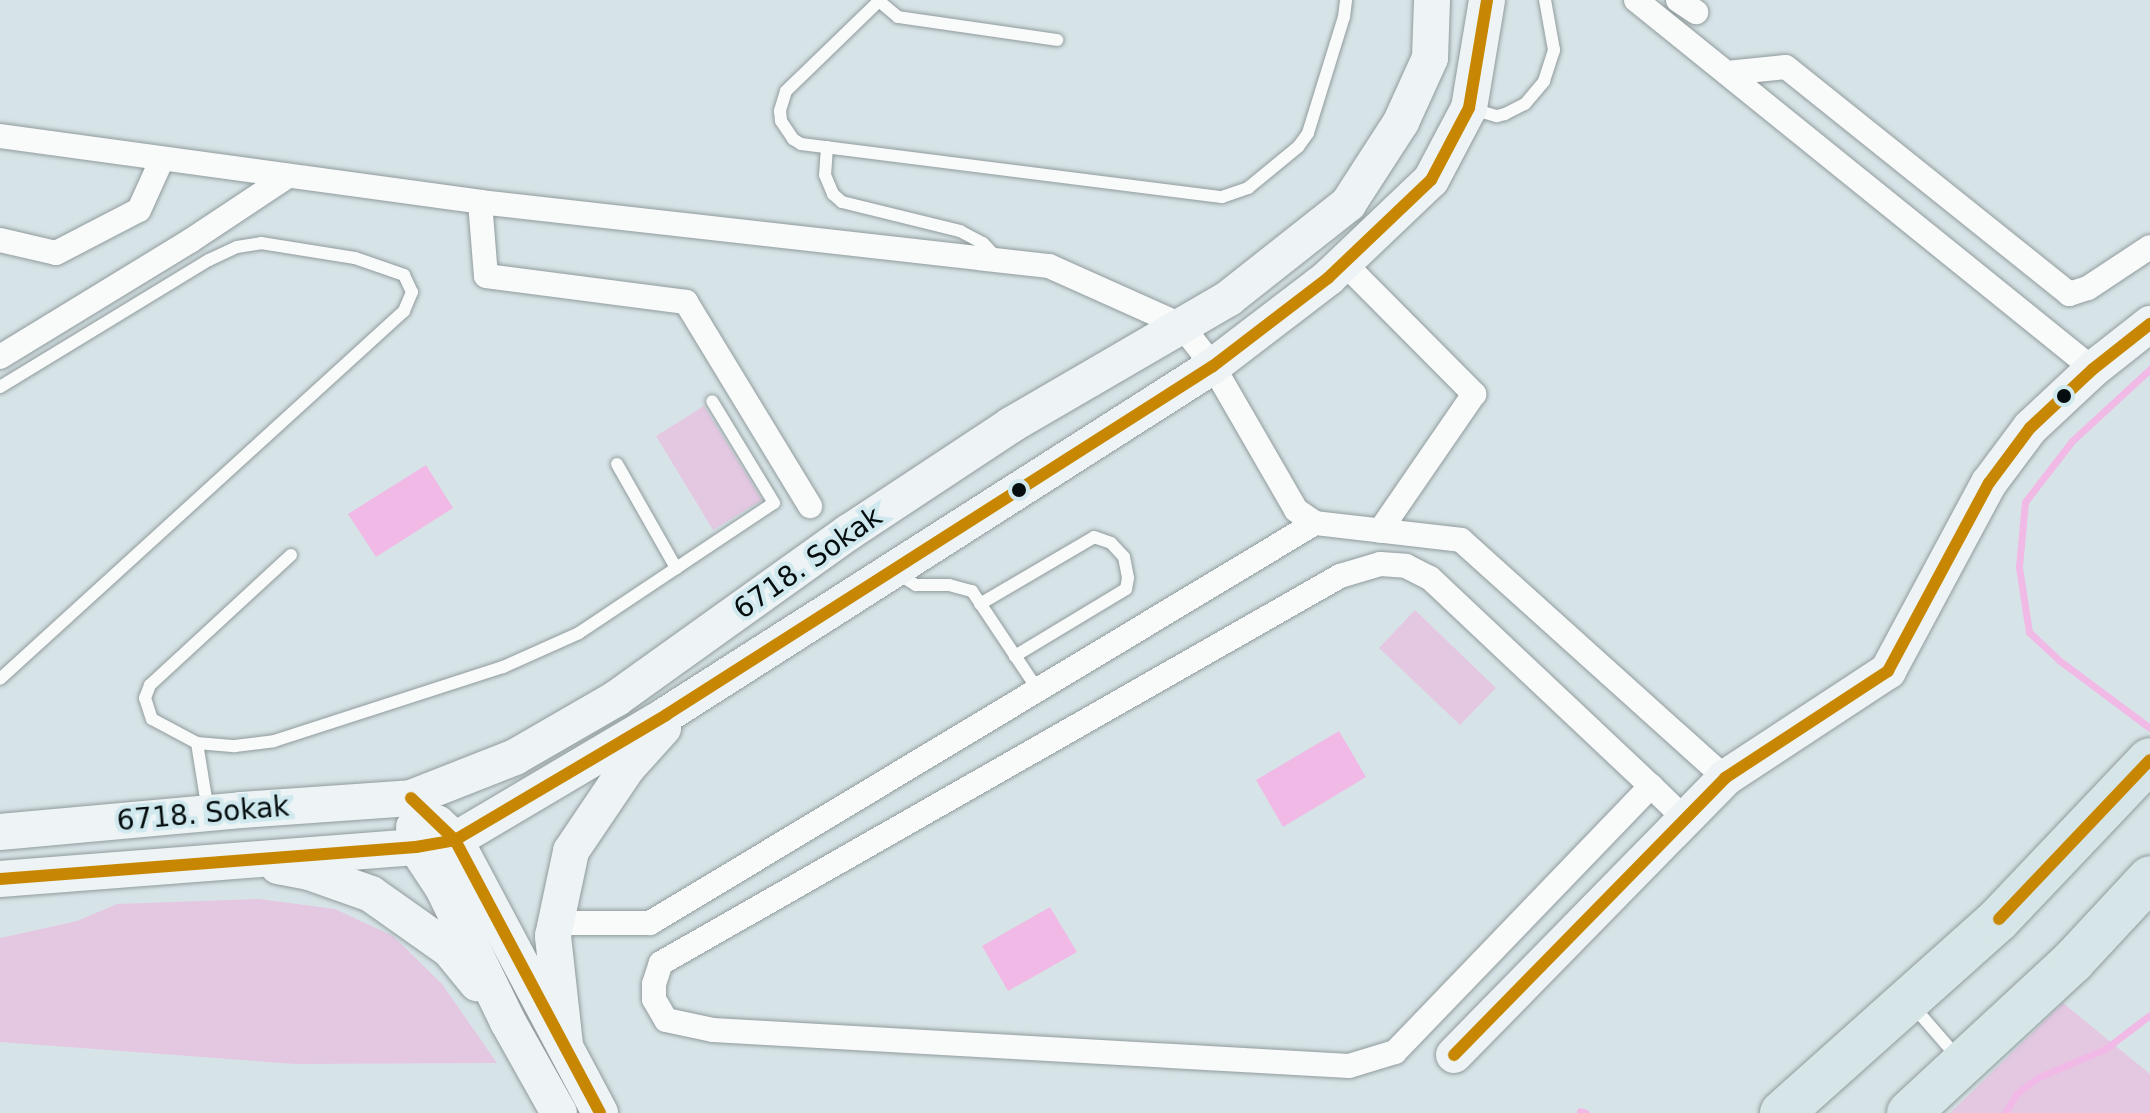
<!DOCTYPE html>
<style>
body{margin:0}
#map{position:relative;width:2150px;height:1113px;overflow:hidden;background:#d7e4e7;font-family:"DejaVu Sans",sans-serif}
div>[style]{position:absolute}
.green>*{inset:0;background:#e4c8e2}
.water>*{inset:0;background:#f0b9e6}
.stream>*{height:7px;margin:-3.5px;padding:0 3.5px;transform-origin:3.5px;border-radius:3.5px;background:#f0b9e6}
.roads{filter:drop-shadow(0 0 2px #919b9d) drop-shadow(0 0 2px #919b9d)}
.lane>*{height:12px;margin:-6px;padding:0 6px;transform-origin:6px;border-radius:6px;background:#f9fbfb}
.street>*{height:24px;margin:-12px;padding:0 12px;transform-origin:12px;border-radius:12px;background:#f9fbfb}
.secondary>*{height:36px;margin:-18px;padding:0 18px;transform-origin:18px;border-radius:18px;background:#eef4f5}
.highway>*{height:44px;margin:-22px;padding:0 22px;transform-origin:22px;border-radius:22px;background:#d6e6e8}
.bus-1>*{height:12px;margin:-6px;padding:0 6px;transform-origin:6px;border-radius:6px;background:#c78703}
.dots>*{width:22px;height:22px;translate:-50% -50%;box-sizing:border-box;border:4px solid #d0e9ee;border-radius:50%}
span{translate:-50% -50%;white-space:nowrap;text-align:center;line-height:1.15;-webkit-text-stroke:8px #d0e9ee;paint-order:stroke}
.street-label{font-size:28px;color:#050d0e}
</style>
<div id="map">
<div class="green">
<div style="clip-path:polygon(704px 406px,762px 500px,713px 530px,656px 436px)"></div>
<div style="clip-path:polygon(1415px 610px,1496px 688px,1460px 725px,1379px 648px)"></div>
<div style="clip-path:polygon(259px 899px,335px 909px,393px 936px,442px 984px,497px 1063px,295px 1064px,0 1042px,0 938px,77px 921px,117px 904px)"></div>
<div style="clip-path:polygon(2063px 1003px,2150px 1074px,2150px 1113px,1950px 1113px)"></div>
</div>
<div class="water">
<div style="clip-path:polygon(426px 465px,453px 508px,376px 557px,348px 514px)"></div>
<div style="clip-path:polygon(1339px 731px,1366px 777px,1283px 827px,1256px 780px)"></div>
<div style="clip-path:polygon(1050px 907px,1077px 952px,1008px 991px,982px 946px)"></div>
</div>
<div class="stream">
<div style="left:2150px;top:369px;width:106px;rotate:137.3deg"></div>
<div style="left:2072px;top:441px;width:77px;rotate:127.6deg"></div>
<div style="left:2025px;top:502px;width:65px;rotate:95.3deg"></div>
<div style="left:2019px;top:567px;width:66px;rotate:81.3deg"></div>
<div style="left:2029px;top:632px;width:42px;rotate:43.1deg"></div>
<div style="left:2060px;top:661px;width:112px;rotate:36.7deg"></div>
<div style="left:1580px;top:1111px;width:6px;rotate:18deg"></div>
<div style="left:2005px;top:1113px;width:23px;rotate:-59deg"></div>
<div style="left:2017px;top:1093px;width:27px;rotate:-36deg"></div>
<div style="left:2039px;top:1077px;width:72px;rotate:-23deg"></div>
<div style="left:2105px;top:1049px;width:56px;rotate:-37.1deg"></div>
</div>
<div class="roads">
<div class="lane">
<div style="left:880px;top:0;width:131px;rotate:135.9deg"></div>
<div style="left:786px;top:91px;width:21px;rotate:107deg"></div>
<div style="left:780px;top:111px;width:10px;rotate:84deg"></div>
<div style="left:781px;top:121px;width:22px;rotate:56deg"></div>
<div style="left:793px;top:139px;width:9px;rotate:32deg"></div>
<div style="left:801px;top:144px;width:424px;rotate:7.2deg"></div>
<div style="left:1222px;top:197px;width:28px;rotate:-19deg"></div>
<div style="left:1248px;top:188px;width:65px;rotate:-39.4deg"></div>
<div style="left:1298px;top:147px;width:17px;rotate:-54deg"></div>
<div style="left:1308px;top:133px;width:121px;rotate:-72.8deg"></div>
<div style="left:1344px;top:17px;width:17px;rotate:-83deg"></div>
<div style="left:879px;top:1px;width:25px;rotate:40deg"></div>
<div style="left:898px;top:17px;width:161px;rotate:8.2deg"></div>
<div style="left:1472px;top:109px;width:26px;rotate:16deg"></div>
<div style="left:1497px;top:116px;width:8px;rotate:-14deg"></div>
<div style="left:1505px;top:114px;width:22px;rotate:-27deg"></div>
<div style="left:1525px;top:104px;width:30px;rotate:-50deg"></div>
<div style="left:1544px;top:81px;width:33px;rotate:-72deg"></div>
<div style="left:1554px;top:50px;width:51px;rotate:-100.2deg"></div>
<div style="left:827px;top:147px;width:28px;rotate:94deg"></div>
<div style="left:825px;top:175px;width:21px;rotate:67deg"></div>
<div style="left:833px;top:194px;width:12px;rotate:42deg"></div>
<div style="left:842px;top:202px;width:122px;rotate:13.8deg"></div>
<div style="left:960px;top:231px;width:26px;rotate:28deg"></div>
<div style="left:983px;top:243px;width:19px;rotate:47deg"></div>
<div style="left:0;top:387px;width:245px;rotate:-31.3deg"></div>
<div style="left:209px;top:260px;width:31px;rotate:-25deg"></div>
<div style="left:237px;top:247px;width:24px;rotate:-9deg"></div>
<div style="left:261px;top:243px;width:95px;rotate:9.1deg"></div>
<div style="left:355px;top:258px;width:52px;rotate:19.1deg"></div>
<div style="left:404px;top:275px;width:19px;rotate:65deg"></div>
<div style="left:412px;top:292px;width:21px;rotate:113deg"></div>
<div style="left:404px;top:311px;width:546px;rotate:137.67deg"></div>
<div style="left:617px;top:464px;width:120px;rotate:60.4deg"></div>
<div style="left:291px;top:555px;width:192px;rotate:137.3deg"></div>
<div style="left:150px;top:685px;width:14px;rotate:111deg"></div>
<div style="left:145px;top:698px;width:22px;rotate:72deg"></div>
<div style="left:152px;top:719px;width:51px;rotate:28.1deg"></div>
<div style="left:197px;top:743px;width:38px;rotate:5deg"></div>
<div style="left:235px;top:746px;width:39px;rotate:-7deg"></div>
<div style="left:274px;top:741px;width:241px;rotate:-17.9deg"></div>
<div style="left:503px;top:667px;width:83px;rotate:-24.1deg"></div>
<div style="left:579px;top:633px;width:234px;rotate:-33.7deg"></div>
<div style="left:774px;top:503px;width:119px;rotate:-121.3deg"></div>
<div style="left:895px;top:572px;width:25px;rotate:32deg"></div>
<div style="left:916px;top:585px;width:33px"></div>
<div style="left:949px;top:585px;width:24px;rotate:15deg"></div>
<div style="left:972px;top:591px;width:119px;rotate:56.3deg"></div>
<div style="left:980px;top:604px;width:132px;rotate:-30.4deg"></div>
<div style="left:1094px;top:537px;width:18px;rotate:19deg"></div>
<div style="left:1111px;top:543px;width:19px;rotate:47deg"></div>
<div style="left:1124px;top:557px;width:21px;rotate:79deg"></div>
<div style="left:1128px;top:578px;width:11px;rotate:100deg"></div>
<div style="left:1126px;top:589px;width:130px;rotate:148.9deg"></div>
<div style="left:197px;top:743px;width:69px;rotate:80.8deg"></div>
<div style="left:1913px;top:1006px;width:70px;rotate:49deg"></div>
</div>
<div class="street">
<div style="left:1636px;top:0;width:587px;rotate:38.92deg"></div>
<div style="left:1678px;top:0;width:22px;rotate:34deg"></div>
<div style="left:1727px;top:73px;width:59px;rotate:-5.8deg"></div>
<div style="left:1786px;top:67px;width:363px;rotate:38.7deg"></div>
<div style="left:2069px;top:294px;width:20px;rotate:-18deg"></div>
<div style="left:2088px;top:288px;width:74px;rotate:-33.5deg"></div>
<div style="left:0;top:136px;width:485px;rotate:7.8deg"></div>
<div style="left:480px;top:202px;width:573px;rotate:6.42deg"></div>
<div style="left:1049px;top:266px;width:145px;rotate:24.1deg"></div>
<div style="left:1181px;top:325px;width:52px;rotate:52deg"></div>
<div style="left:1213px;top:366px;width:166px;rotate:60deg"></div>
<div style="left:1296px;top:510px;width:23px;rotate:34deg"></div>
<div style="left:480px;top:202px;width:74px;rotate:85.4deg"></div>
<div style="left:486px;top:276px;width:202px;rotate:7.4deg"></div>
<div style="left:686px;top:302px;width:239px;rotate:58.7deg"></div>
<div style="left:0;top:240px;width:57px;rotate:13.1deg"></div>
<div style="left:56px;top:253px;width:93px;rotate:-27.4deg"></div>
<div style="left:139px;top:210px;width:56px;rotate:-65.7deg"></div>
<div style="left:1344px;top:263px;width:185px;rotate:45.2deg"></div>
<div style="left:1474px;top:394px;width:166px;rotate:124.5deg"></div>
<div style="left:0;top:357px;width:223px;rotate:-31.4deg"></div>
<div style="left:190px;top:241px;width:118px;rotate:-33.6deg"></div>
<div style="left:1651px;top:786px;width:369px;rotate:133.9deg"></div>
<div style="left:1395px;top:1052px;width:48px;rotate:163.1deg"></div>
<div style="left:1349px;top:1066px;width:637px;rotate:-176.76deg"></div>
<div style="left:713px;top:1030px;width:48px;rotate:-168deg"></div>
<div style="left:666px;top:1020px;width:24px;rotate:-120deg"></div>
<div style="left:654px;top:999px;width:15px;rotate:-90deg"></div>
<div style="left:654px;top:984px;width:22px;rotate:-72deg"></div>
<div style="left:661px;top:963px;width:782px;rotate:-29.68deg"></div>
<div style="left:1340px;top:576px;width:42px;rotate:-16.7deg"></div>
<div style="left:1380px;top:564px;width:26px;rotate:4deg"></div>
<div style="left:1406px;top:566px;width:27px;rotate:27deg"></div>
<div style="left:1430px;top:578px;width:303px;rotate:43.3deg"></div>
<div style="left:1651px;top:786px;width:47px;rotate:44.1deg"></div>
<div style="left:555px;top:923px;width:95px"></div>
<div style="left:650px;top:923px;width:776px;rotate:-31.03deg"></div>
<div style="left:1315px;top:523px;width:147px;rotate:6.6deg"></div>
<div style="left:1461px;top:540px;width:355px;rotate:42deg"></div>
</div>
<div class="secondary">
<div style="left:437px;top:823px;width:25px;rotate:43deg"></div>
<div style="left:455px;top:840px;width:309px;rotate:62deg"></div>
<div style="left:414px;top:827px;width:20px;rotate:84deg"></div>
<div style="left:416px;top:847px;width:49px;rotate:56.6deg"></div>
<div style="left:443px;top:888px;width:149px;rotate:64.1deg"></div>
<div style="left:508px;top:1022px;width:104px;rotate:60.7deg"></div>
<div style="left:0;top:832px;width:242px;rotate:-5.2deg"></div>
<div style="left:241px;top:810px;width:170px;rotate:-4deg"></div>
<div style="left:411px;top:798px;width:112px;rotate:-21.5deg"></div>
<div style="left:515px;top:757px;width:118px;rotate:-30deg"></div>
<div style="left:617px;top:698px;width:285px;rotate:-35.6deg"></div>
<div style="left:849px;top:532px;width:194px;rotate:-33.4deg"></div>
<div style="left:1011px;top:425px;width:252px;rotate:-30.2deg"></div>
<div style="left:1229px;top:298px;width:152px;rotate:-38.3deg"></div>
<div style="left:1348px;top:204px;width:98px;rotate:-57.1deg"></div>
<div style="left:1401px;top:122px;width:70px;rotate:-65.6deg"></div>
<div style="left:1430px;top:58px;width:58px;rotate:-88deg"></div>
<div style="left:278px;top:866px;width:32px;rotate:11deg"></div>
<div style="left:309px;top:872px;width:66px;rotate:19.5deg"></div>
<div style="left:371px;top:894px;width:97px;rotate:35.3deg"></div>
<div style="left:450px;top:950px;width:43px;rotate:50.7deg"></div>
<div style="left:0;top:879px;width:417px;rotate:-4.4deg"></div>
<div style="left:416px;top:847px;width:40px;rotate:-10deg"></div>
<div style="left:455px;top:840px;width:245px;rotate:-30.6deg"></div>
<div style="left:666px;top:715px;width:649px;rotate:-32.54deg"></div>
<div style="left:1213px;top:366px;width:145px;rotate:-37.4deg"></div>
<div style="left:1328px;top:278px;width:142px;rotate:-43.6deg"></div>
<div style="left:1431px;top:180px;width:81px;rotate:-62.2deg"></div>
<div style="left:1469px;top:108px;width:109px;rotate:-80.5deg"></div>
<div style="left:565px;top:1045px;width:110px;rotate:-96.3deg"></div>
<div style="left:553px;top:936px;width:87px;rotate:-78deg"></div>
<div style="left:571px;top:851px;width:100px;rotate:-56deg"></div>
<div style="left:627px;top:768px;width:54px;rotate:-48deg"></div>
<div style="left:1454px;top:1055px;width:388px;rotate:-45.6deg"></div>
<div style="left:1725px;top:778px;width:195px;rotate:-33.3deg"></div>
<div style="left:1888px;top:671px;width:213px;rotate:-61.8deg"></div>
<div style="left:1989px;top:483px;width:69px;rotate:-53.3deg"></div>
<div style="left:2030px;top:428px;width:86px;rotate:-43.1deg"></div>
<div style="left:2093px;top:369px;width:73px;rotate:-38.3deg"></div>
</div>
<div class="highway">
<div style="left:1782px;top:1113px;width:291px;rotate:-41.8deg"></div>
<div style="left:1999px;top:919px;width:219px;rotate:-46.5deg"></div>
<div style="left:1909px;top:1113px;width:224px;rotate:-42.8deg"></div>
<div style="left:2073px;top:961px;width:113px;rotate:-47.1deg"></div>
</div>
</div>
<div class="bus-1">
<div style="left:411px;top:798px;width:61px;rotate:43.7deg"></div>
<div style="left:455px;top:840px;width:309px;rotate:62deg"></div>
<div style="left:0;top:879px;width:417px;rotate:-4.4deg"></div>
<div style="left:416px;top:847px;width:40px;rotate:-10deg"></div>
<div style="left:455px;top:840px;width:245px;rotate:-30.6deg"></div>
<div style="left:666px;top:715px;width:649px;rotate:-32.54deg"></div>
<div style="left:1213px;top:366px;width:145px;rotate:-37.4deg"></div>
<div style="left:1328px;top:278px;width:142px;rotate:-43.6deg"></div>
<div style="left:1431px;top:180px;width:81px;rotate:-62.2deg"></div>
<div style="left:1469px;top:108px;width:109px;rotate:-80.5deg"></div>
<div style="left:1999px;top:919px;width:219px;rotate:-46.5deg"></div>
<div style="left:1454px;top:1055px;width:388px;rotate:-45.6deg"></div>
<div style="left:1725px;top:778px;width:195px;rotate:-33.3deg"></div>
<div style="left:1888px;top:671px;width:213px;rotate:-61.8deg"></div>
<div style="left:1989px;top:483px;width:69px;rotate:-53.3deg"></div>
<div style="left:2030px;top:428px;width:86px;rotate:-43.1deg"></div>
<div style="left:2093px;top:369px;width:73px;rotate:-38.3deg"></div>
</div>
<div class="dots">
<div style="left:2064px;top:396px;background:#050d0e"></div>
<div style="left:1019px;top:490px;background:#050d0e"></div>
</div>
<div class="street-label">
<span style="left:808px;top:563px;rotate:-35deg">6718. Sokak</span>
<span style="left:203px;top:814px;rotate:-5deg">6718. Sokak</span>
</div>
</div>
